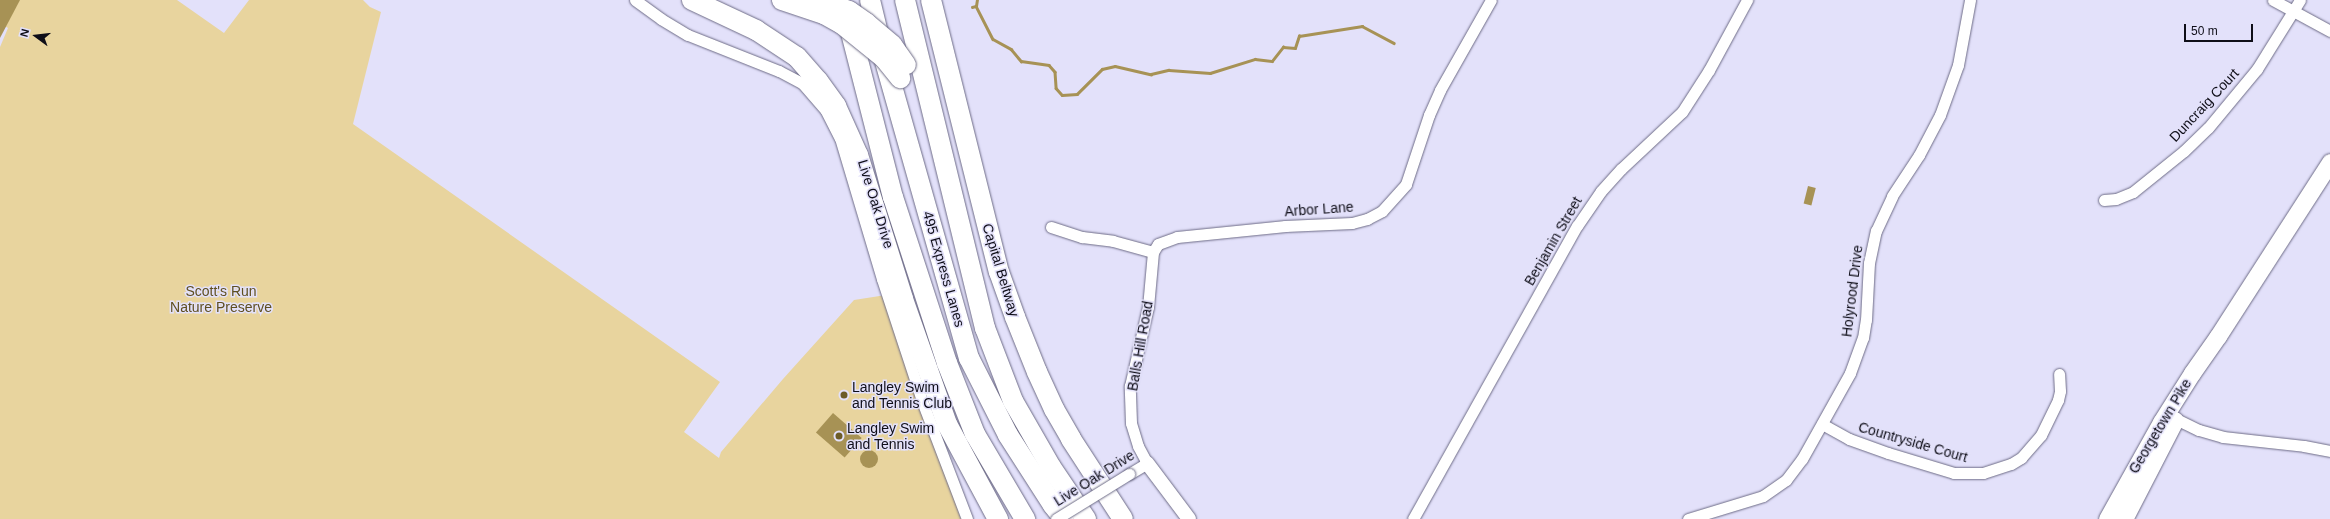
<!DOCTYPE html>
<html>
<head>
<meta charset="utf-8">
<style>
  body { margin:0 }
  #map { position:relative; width:2330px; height:519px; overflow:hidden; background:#e3e1fa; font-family:Helvetica,sans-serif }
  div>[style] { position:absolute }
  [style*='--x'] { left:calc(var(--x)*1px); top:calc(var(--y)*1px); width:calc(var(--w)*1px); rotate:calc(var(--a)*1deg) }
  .green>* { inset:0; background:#e8d49e }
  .water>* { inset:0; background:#a79255; transform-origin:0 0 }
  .round { border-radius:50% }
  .stream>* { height:2.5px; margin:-1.25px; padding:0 1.25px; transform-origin:1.25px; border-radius:1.25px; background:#a79255 }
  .roads { filter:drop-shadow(0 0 1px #6d6b86) drop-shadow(0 0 1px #6d6b86) }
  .minor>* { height:11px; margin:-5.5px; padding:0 5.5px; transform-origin:5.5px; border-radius:5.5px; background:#fff }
  .tertiary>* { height:14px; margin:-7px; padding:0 7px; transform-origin:7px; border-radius:7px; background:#fff }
  .primary>* { height:17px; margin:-8.5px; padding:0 8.5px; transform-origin:8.5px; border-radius:8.5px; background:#fff }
  .motorway>* { height:20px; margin:-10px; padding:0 10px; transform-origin:10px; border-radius:10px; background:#fff }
  .bridges { filter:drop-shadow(0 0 1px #6d6b86) drop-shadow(0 0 1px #6d6b86) }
  .minor-bridge>* { height:11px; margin:-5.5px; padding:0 5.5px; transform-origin:5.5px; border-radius:5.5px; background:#fff }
  .motorway-bridge>* { height:20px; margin:-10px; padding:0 10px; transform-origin:10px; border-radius:10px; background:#fff }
  .dots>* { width:11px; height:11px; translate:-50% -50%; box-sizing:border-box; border:2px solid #e3e1fa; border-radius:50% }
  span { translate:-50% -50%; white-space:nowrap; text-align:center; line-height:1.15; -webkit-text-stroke:3px #e3e1fa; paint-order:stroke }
  .street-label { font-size:14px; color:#0f0e18 }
  .park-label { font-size:14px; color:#5f4f20 }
  .poi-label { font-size:14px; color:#0f0e18 }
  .left { translate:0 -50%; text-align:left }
  .north { position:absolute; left:16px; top:16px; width:40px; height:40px; -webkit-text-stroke:3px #e3e1fa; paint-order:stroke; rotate:285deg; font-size:11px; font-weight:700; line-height:16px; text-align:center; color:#0f0e18 }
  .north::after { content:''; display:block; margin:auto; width:14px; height:18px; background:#0f0e18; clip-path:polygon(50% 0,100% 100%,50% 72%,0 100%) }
  .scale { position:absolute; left:2184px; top:24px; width:69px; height:18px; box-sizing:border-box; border:2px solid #0f0e18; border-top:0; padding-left:5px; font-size:12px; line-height:14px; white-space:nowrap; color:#0f0e18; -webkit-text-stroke:3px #e3e1fa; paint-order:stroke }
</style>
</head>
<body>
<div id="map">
  <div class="green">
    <i style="clip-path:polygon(9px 0,177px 0,224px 33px,249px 0,363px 0,370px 7px,381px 12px,353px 124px,720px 382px,684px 432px,719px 458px,721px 452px,783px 379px,854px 300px,886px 295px,961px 519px,0 519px,0 47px,8px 28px,0 23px,0 13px)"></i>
  </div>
  <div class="water">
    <i style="clip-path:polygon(0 0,20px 0,0 38px)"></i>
    <i style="left:1808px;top:186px;width:8px;height:18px;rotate:14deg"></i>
    <i style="left:833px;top:413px;width:38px;height:26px;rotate:41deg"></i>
    <i class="round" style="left:860px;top:450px;width:18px;height:18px"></i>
  </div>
  <div class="stream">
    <i style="--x:976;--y:6;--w:6;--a:-81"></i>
    <i style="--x:972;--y:7;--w:4;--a:-14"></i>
    <i style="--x:976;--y:6;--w:37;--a:63"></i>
    <i style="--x:993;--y:39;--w:21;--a:29"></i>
    <i style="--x:1011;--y:49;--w:16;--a:50"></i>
    <i style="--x:1021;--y:61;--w:28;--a:8"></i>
    <i style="--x:1049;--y:65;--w:9;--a:49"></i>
    <i style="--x:1055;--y:72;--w:16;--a:86"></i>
    <i style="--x:1056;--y:88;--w:9;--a:49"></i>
    <i style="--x:1062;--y:95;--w:15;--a:-4"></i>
    <i style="--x:1077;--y:94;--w:35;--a:-45"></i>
    <i style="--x:1102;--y:69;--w:13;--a:-13"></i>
    <i style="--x:1115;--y:66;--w:37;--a:13"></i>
    <i style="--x:1151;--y:74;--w:18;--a:-13"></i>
    <i style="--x:1169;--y:70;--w:41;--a:4.2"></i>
    <i style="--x:1210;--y:73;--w:47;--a:-17.3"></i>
    <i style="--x:1255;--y:59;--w:17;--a:7"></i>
    <i style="--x:1272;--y:61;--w:18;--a:-52"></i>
    <i style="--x:1283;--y:47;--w:12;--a:5"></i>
    <i style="--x:1295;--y:48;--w:13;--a:-72"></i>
    <i style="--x:1299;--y:36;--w:64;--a:-9"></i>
    <i style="--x:1362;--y:26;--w:36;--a:28"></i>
  </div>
  <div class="roads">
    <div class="minor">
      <i style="--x:635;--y:0;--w:32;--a:36"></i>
      <i style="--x:661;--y:19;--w:31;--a:31"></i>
      <i style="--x:688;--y:35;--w:98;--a:21.6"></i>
      <i style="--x:779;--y:71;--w:26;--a:28"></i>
      <i style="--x:802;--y:83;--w:37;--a:49"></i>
      <i style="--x:826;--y:111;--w:30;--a:63"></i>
      <i style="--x:840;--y:138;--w:147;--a:73.4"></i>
      <i style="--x:882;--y:279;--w:128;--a:71.8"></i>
      <i style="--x:922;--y:401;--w:126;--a:69.1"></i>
      <i style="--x:2273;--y:0;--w:65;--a:28.5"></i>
      <i style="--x:2104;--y:200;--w:12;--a:-5"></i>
      <i style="--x:2116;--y:199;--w:18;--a:-22"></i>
      <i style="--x:2133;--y:192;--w:65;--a:-38.8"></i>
      <i style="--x:2184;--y:151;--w:33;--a:-44"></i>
      <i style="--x:2208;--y:128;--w:77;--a:-50.3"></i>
      <i style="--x:2257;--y:69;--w:81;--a:-58.1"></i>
      <i style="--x:1051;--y:227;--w:33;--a:18"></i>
      <i style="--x:1082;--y:237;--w:31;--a:7"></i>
      <i style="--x:1113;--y:241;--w:41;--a:15.4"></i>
      <i style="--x:2176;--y:419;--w:25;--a:26"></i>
      <i style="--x:2199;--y:430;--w:25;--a:16"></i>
      <i style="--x:2223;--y:437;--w:81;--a:6.3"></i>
      <i style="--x:2304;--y:446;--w:26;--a:11"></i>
      <i style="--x:1822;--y:424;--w:31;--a:29"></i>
      <i style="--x:1849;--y:439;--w:41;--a:19.7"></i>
      <i style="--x:1888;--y:453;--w:69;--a:16.9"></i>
      <i style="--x:1954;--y:473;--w:29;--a:0"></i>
      <i style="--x:1983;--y:473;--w:29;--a:-18"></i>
      <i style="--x:2011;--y:464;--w:12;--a:-31"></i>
      <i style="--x:2021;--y:458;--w:30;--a:-49"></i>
      <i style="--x:2041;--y:435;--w:39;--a:-64"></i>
      <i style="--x:2058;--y:400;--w:9;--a:-77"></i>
      <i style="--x:2060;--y:391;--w:17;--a:-93"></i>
      <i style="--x:1129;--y:474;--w:21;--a:-31"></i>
      <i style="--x:1147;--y:463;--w:19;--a:-118"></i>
      <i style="--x:1138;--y:446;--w:24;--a:-107"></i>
      <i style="--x:1131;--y:423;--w:37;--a:-92"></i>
      <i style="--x:1130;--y:386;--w:81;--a:-77.2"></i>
      <i style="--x:1148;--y:307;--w:55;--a:-84.8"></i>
      <i style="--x:1153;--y:252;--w:9;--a:-58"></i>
      <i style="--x:1158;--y:244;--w:20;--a:-20"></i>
      <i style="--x:1177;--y:237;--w:109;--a:-5.8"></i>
      <i style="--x:1285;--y:226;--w:67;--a:-2.6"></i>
      <i style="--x:1352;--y:223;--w:16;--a:-15"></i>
      <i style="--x:1367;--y:219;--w:17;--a:-28"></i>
      <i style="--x:1382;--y:211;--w:36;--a:-48"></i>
      <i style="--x:1406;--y:184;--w:73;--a:-71.6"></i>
      <i style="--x:1429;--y:115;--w:27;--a:-66"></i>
      <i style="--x:1440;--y:90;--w:103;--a:-60.5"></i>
      <i style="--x:1413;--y:519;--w:336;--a:-60.8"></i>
      <i style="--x:1577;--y:226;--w:42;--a:-55.6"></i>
      <i style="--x:1601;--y:191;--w:30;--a:-48"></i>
      <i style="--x:1621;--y:169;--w:83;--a:-43.1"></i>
      <i style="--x:1682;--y:112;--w:50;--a:-57.3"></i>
      <i style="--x:1709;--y:70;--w:80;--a:-61.5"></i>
      <i style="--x:1688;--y:519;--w:78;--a:-17"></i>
      <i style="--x:1763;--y:496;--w:28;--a:-35"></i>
      <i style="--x:1786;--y:480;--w:26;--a:-53"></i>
      <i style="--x:1802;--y:459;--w:98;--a:-60.8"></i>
      <i style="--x:1850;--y:373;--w:37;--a:-70"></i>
      <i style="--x:1863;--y:338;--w:18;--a:-81"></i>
      <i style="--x:1866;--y:320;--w:57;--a:-87"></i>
      <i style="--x:1869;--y:263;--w:33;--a:-78"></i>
      <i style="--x:1876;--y:231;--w:38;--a:-65"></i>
      <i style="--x:1892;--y:196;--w:49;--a:-56.6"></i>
      <i style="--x:1919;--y:155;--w:45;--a:-62.3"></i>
      <i style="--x:1940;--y:115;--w:53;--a:-70.2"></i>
      <i style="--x:1958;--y:65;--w:66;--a:-79.5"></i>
    </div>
    <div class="tertiary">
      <i style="--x:1147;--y:463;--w:70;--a:53.1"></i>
    </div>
    <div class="primary">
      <i style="--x:2107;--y:519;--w:111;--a:-60.9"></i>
      <i style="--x:2161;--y:422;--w:58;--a:-57.7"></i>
      <i style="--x:2192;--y:373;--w:45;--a:-54.9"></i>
      <i style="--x:2218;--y:336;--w:207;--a:-57.2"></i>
      <i style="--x:2124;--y:519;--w:111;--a:-62.7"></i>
    </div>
    <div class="motorway">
      <i style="--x:692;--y:0;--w:71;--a:25.1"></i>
      <i style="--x:756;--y:30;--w:49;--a:33.4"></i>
      <i style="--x:797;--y:57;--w:32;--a:49"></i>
      <i style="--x:818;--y:81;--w:31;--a:54"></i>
      <i style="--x:836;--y:106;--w:54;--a:65.8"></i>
      <i style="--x:858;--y:155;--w:151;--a:72.6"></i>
      <i style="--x:903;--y:299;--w:133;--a:70.6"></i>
      <i style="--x:947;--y:424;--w:108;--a:61.8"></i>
      <i style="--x:870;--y:0;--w:60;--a:76.4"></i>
      <i style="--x:884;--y:58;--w:312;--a:74.2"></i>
      <i style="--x:969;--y:358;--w:86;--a:63.1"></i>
      <i style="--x:1008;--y:435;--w:83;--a:57.3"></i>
      <i style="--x:1053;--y:505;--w:18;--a:52"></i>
      <i style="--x:905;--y:0;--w:338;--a:76.3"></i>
      <i style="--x:985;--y:328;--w:78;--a:69"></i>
      <i style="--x:1013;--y:401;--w:76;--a:60.1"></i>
      <i style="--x:1051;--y:467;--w:63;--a:56.1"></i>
      <i style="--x:931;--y:0;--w:280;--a:76"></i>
      <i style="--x:999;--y:272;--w:48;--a:70.4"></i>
      <i style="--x:1015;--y:317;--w:59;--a:68.2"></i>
      <i style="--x:1037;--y:372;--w:41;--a:65.3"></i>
      <i style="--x:1054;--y:409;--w:34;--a:60"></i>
      <i style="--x:1071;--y:439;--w:95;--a:57"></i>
      <i style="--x:848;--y:21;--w:182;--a:75.7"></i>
      <i style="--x:893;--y:197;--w:175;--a:72"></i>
      <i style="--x:947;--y:363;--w:76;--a:68.5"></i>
      <i style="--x:975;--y:434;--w:99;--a:59.5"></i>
    </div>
  </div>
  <div class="bridges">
    <div class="minor-bridge">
      <i style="--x:1056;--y:519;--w:86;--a:-31.7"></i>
    </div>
    <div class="motorway-bridge">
      <i style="--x:782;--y:0;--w:44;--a:18.4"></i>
      <i style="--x:824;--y:14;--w:21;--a:29"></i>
      <i style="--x:842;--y:24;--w:54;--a:39"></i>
      <i style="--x:884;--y:58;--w:26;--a:51"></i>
      <i style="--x:820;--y:0;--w:31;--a:21"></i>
      <i style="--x:849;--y:11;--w:21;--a:35"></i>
      <i style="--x:866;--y:23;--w:34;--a:40"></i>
      <i style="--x:892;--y:45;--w:24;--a:55"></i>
    </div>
  </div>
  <div class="dots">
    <i style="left:844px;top:395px;background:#6c5c29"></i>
    <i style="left:839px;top:436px;background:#6c5c29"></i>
  </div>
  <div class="street-label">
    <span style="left:2204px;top:105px;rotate:-47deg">Duncraig Court</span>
    <span style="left:876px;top:204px;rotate:73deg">Live Oak Drive</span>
    <span style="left:1319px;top:209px;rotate:-4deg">Arbor Lane</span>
    <span style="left:1553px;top:241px;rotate:-60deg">Benjamin Street</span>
    <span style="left:944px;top:269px;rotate:74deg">495 Express Lanes</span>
    <span style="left:1001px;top:270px;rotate:73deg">Capital Beltway</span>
    <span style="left:1852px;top:291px;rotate:-83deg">Holyrood Drive</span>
    <span style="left:1140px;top:346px;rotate:-80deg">Balls Hill Road</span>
    <span style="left:2160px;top:426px;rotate:-59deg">Georgetown Pike</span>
    <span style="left:1913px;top:442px;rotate:16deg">Countryside Court</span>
    <span style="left:1094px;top:478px;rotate:-32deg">Live Oak Drive</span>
  </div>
  <div class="park-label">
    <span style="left:221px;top:299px">Scott's Run<br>Nature Preserve</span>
  </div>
  <div class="poi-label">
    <span class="left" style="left:852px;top:395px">Langley Swim<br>and Tennis Club</span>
    <span class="left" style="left:847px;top:436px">Langley Swim<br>and Tennis</span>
  </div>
  <div class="north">N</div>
  <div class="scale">50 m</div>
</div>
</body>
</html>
